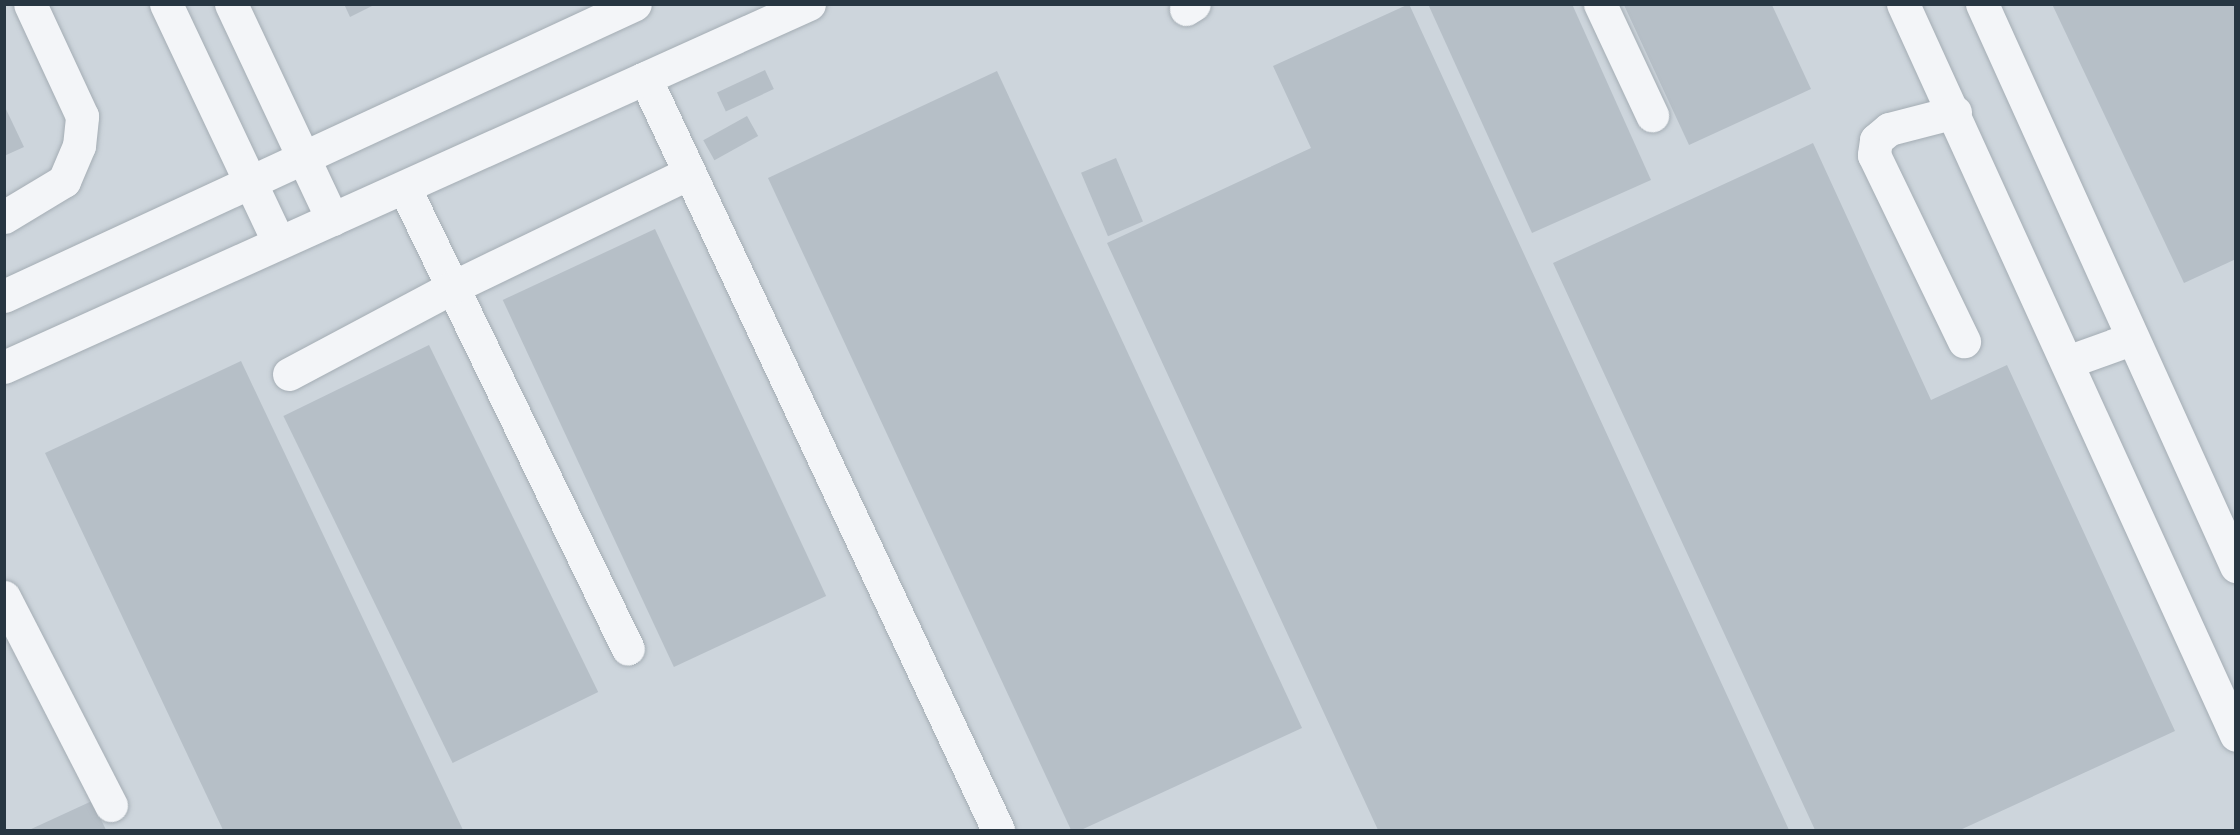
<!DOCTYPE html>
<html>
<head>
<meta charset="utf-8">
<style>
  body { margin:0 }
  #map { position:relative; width:2240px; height:835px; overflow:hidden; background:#dfe5ea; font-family:Arial,sans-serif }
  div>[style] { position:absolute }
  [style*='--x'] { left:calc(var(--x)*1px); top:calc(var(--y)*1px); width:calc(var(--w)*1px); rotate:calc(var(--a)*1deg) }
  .built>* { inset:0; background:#cdd5dc; transform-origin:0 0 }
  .building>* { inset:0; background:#b6bfc7; transform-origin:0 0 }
  .roads { filter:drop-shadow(0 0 2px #a4adb4) drop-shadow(0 0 2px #a4adb4) }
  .minor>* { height:33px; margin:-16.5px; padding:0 16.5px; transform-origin:16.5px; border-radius:16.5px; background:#f3f5f8 }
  span { translate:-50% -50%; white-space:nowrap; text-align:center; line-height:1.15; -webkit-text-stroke:5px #eff4f7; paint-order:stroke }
  .frame { position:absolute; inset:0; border:6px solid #273642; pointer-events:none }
</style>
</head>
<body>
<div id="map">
  <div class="built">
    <i style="left:5px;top:5px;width:2230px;height:825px"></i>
  </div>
  <div class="building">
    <i style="clip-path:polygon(344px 4px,376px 4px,350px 17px)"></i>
    <i style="clip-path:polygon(1409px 4px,1789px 830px,1378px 830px,1107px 243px,1311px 148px,1273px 66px)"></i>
    <i style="clip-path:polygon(1428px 4px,1572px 4px,1651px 180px,1532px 233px)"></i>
    <i style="clip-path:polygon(2052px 4px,2236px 4px,2236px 259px,2184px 283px)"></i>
    <i style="clip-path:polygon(1624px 5px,1772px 5px,1811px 89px,1689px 145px)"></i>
    <i style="left:765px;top:70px;width:21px;height:53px;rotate:65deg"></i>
    <i style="clip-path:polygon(997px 71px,1302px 728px,1081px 830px,1071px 830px,768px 178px)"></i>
    <i style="clip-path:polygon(4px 105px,24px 147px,4px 156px)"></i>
    <i style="left:747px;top:116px;width:23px;height:50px;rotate:61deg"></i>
    <i style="clip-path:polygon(1813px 143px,1931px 400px,2007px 365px,2175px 731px,1960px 830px,1815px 830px,1553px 263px)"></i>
    <i style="left:1116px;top:158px;width:69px;height:38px;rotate:67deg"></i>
    <i style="left:655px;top:229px;width:405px;height:168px;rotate:65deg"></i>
    <i style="left:429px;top:345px;width:386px;height:162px;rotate:64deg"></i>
    <i style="clip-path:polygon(241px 361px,463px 830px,223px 830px,45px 453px)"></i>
    <i style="clip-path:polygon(92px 801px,106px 830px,29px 830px)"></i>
  </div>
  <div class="roads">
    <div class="minor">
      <i style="--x:166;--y:4;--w:264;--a:64.7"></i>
      <i style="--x:231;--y:4;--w:238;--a:64.8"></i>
      <i style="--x:1600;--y:4;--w:123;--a:64.9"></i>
      <i style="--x:1903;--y:4;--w:803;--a:65.51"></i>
      <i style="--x:1982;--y:4;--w:617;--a:65.68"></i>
      <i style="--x:1186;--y:9;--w:9;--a:-32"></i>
      <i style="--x:645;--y:78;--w:831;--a:64.85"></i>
      <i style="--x:1955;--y:112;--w:68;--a:165.6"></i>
      <i style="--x:1889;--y:129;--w:17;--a:140"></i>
      <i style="--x:1876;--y:140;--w:15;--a:98"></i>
      <i style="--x:1874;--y:155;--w:207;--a:64.2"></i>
      <i style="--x:404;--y:187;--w:513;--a:64.13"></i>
      <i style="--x:4;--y:217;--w:70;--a:-31"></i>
      <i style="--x:64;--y:181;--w:38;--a:-67"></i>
      <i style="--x:79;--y:146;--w:30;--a:-84"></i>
      <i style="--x:82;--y:116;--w:123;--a:-114.9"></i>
      <i style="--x:4;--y:296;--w:695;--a:-24.83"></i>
      <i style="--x:2067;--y:362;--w:68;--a:-19.8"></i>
      <i style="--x:4;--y:367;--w:883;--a:-24.27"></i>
      <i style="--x:289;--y:374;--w:183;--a:-28"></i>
      <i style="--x:451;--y:288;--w:264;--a:-25.8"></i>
      <i style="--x:4;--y:597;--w:234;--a:62.8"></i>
    </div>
  </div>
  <div class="frame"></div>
</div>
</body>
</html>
